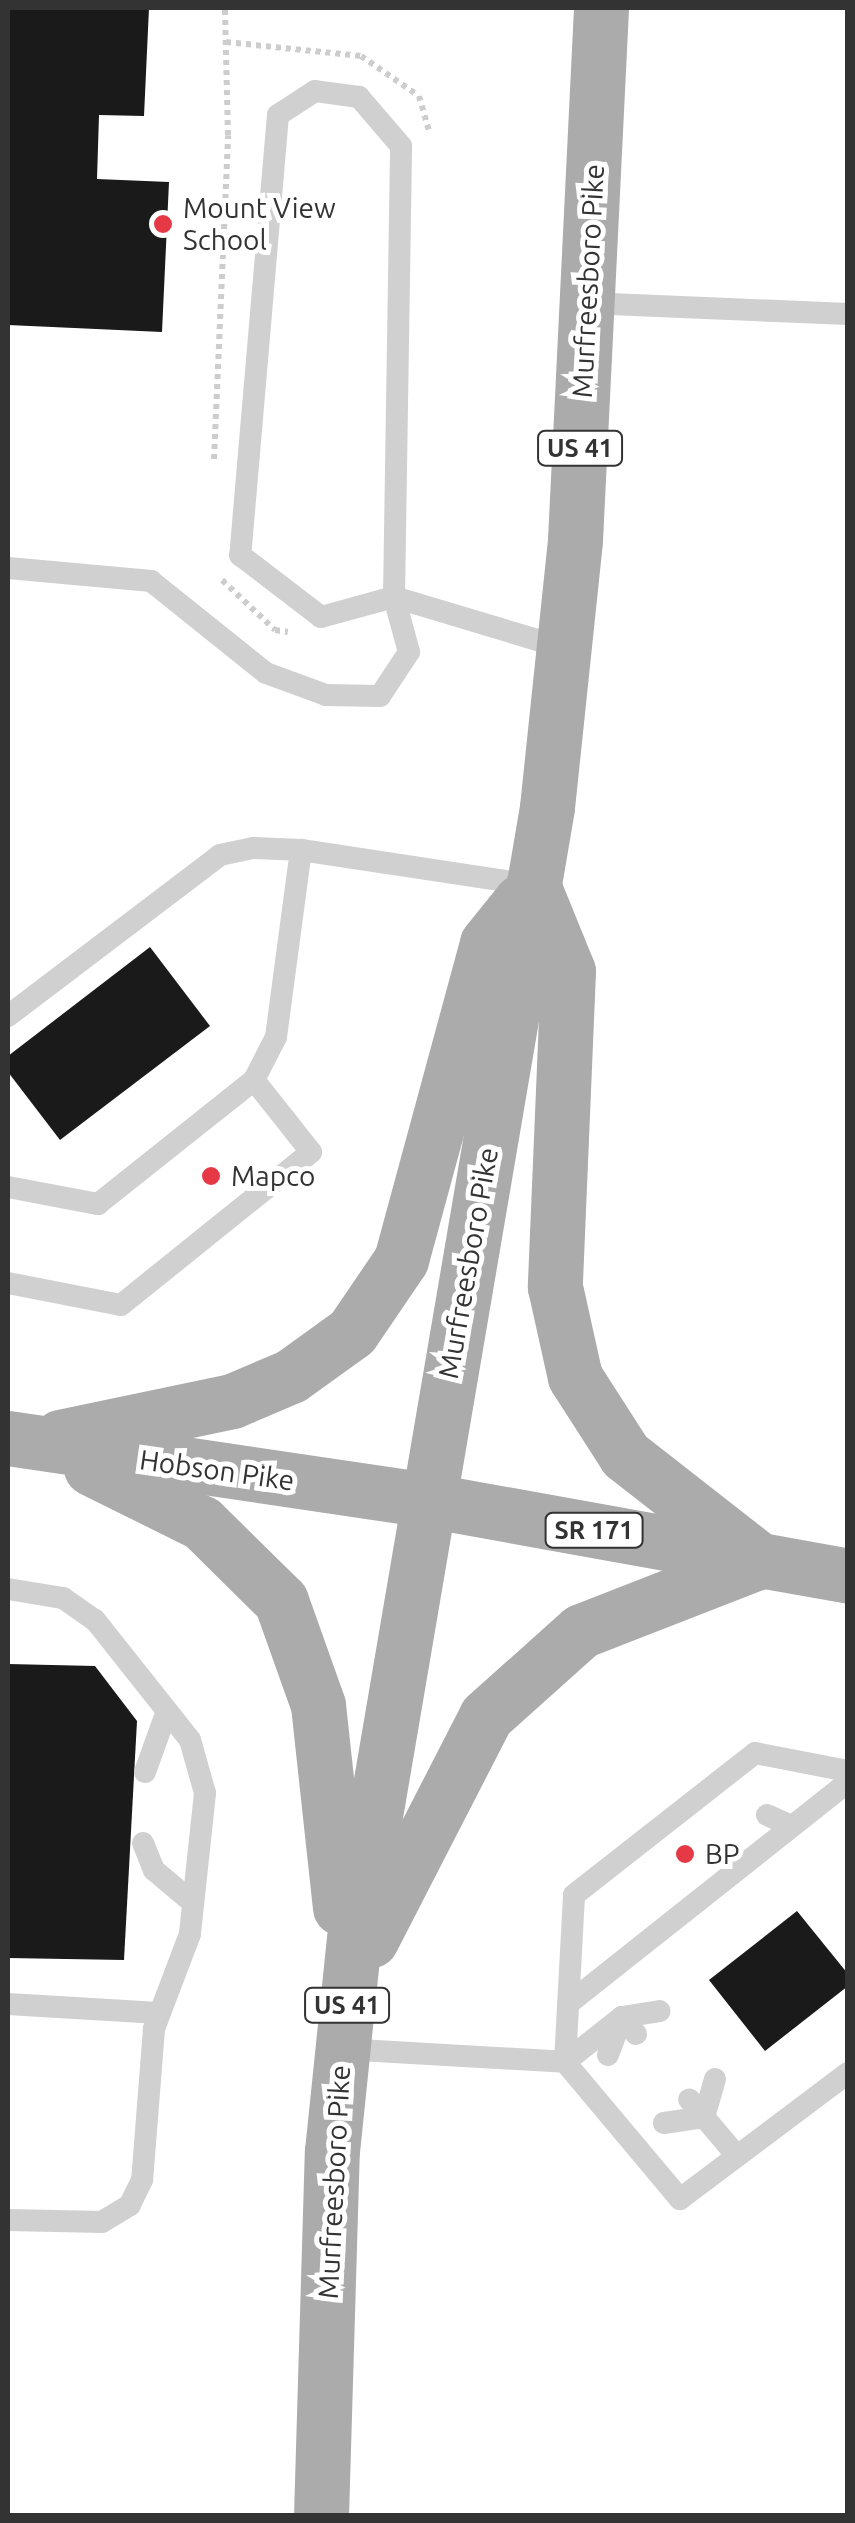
<!DOCTYPE html>
<html>
<head>
<meta charset="utf-8">
<style>
  body { margin:0 }
  #map { position:relative; width:855px; height:2523px; overflow:hidden; background:#fff; font-family:Ubuntu,sans-serif }
  div>[style] { position:absolute }
  [style*='--x'] { left:calc(var(--x)*1px); top:calc(var(--y)*1px); width:calc(var(--w)*1px); rotate:calc(var(--a)*1deg) }
  .building>* { inset:0; background:#1a1a1a }
  .path>* { height:6px; margin-top:-3px; transform-origin:0; background:repeating-linear-gradient(90deg,#cdcdcd 0 5px,transparent 0 10px) }
  .service>* { height:22px; margin:-11px; padding:0 11px; transform-origin:11px; border-radius:11px; background:#d0d0d0 }
  .primary>* { height:55px; margin:-27.5px; padding:0 27.5px; transform-origin:27.5px; border-radius:27.5px; background:#ababab }
  .dots>* { width:28px; height:28px; translate:-50% -50%; box-sizing:border-box; border:5px solid #fff; border-radius:50% }
  span { translate:-50% -50%; white-space:nowrap; text-align:center; line-height:1.15; -webkit-text-stroke:10px #fff; paint-order:stroke }
  .shield-label span { padding:2px 8px; background:#fff; border:2px solid; border-radius:8px; -webkit-text-stroke-width:0 }
  .shield-label { font-size:25px; color:#333; font-weight:700 }
  .poi-label { font-size:28px; color:#333 }
  .left { translate:0 -50%; text-align:left }
  .street-label { font-size:28px; color:#333 }
  .frame { position:absolute; inset:0; border:10px solid #333; pointer-events:none }
</style>
</head>
<body>
<div id="map">
  <div class="building">
    <i style="clip-path:polygon(8px 8px,149px 8px,144px 116px,99px 115px,97px 179px,169px 182px,162px 332px,8px 325px)"></i>
    <i style="clip-path:polygon(150px 947px,210px 1026px,60px 1140px,8px 1072px,8px 1056px)"></i>
    <i style="clip-path:polygon(8px 1664px,95px 1666px,137px 1721px,124px 1960px,8px 1958px)"></i>
    <i style="clip-path:polygon(797px 1911px,848px 1974px,848px 1986px,765px 2051px,709px 1980px)"></i>
  </div>
  <div class="path">
    <i style="--x:226;--y:42;--w:136;--a:5.9"></i>
    <i style="--x:361;--y:56;--w:70;--a:34.6"></i>
    <i style="--x:419;--y:96;--w:35;--a:74"></i>
    <i style="--x:214;--y:459;--w:324;--a:-87.5"></i>
    <i style="--x:228;--y:135;--w:127;--a:-91.4"></i>
    <i style="--x:222;--y:580;--w:73;--a:43.3"></i>
    <i style="--x:275;--y:630;--w:13;--a:9"></i>
  </div>
  <div class="service">
    <i style="--x:586;--y:303;--w:262;--a:2.4"></i>
    <i style="--x:8;--y:568;--w:144;--a:5.2"></i>
    <i style="--x:151;--y:581;--w:147;--a:38.7"></i>
    <i style="--x:266;--y:673;--w:64;--a:20.1"></i>
    <i style="--x:326;--y:695;--w:54;--a:1.1"></i>
    <i style="--x:380;--y:696;--w:53;--a:-56.6"></i>
    <i style="--x:409;--y:652;--w:57;--a:-105.3"></i>
    <i style="--x:394;--y:597;--w:451;--a:-89.1"></i>
    <i style="--x:401;--y:146;--w:65;--a:-130.6"></i>
    <i style="--x:359;--y:97;--w:44;--a:-172.2"></i>
    <i style="--x:315;--y:91;--w:44;--a:147"></i>
    <i style="--x:278;--y:115;--w:442;--a:94.9"></i>
    <i style="--x:240;--y:555;--w:102;--a:37.4"></i>
    <i style="--x:321;--y:617;--w:76;--a:-15.3"></i>
    <i style="--x:394;--y:597;--w:177;--a:16.7"></i>
    <i style="--x:8;--y:1016;--w:266;--a:-37.2"></i>
    <i style="--x:220;--y:855;--w:35;--a:-12"></i>
    <i style="--x:254;--y:848;--w:47;--a:2.4"></i>
    <i style="--x:301;--y:850;--w:235;--a:8.6"></i>
    <i style="--x:8;--y:1187;--w:92;--a:10.7"></i>
    <i style="--x:98;--y:1204;--w:199;--a:-38.5"></i>
    <i style="--x:254;--y:1080;--w:48;--a:-62.9"></i>
    <i style="--x:276;--y:1037;--w:189;--a:-82.4"></i>
    <i style="--x:8;--y:1283;--w:115;--a:11"></i>
    <i style="--x:121;--y:1305;--w:244;--a:-38.8"></i>
    <i style="--x:311;--y:1152;--w:92;--a:-128.4"></i>
    <i style="--x:8;--y:1589;--w:56;--a:9.3"></i>
    <i style="--x:63;--y:1598;--w:39;--a:35"></i>
    <i style="--x:95;--y:1620;--w:153;--a:51.6"></i>
    <i style="--x:190;--y:1740;--w:55;--a:74.2"></i>
    <i style="--x:205;--y:1793;--w:142;--a:96.1"></i>
    <i style="--x:190;--y:1934;--w:102;--a:110.8"></i>
    <i style="--x:154;--y:2029;--w:151;--a:94.5"></i>
    <i style="--x:142;--y:2180;--w:28;--a:116"></i>
    <i style="--x:130;--y:2205;--w:33;--a:149"></i>
    <i style="--x:102;--y:2222;--w:94;--a:-178.8"></i>
    <i style="--x:145;--y:1772;--w:65;--a:-70.2"></i>
    <i style="--x:767;--y:1815;--w:27;--a:24"></i>
    <i style="--x:143;--y:1843;--w:29;--a:68"></i>
    <i style="--x:154;--y:1870;--w:51;--a:40.2"></i>
    <i style="--x:8;--y:2004;--w:151;--a:3.4"></i>
    <i style="--x:568;--y:2004;--w:357;--a:-38.4"></i>
    <i style="--x:636;--y:2034;--w:22;--a:-129"></i>
    <i style="--x:622;--y:2017;--w:73;--a:141.7"></i>
    <i style="--x:565;--y:2062;--w:179;--a:50"></i>
    <i style="--x:680;--y:2199;--w:210;--a:-36.9"></i>
    <i style="--x:342;--y:2049;--w:223;--a:3.3"></i>
    <i style="--x:565;--y:2062;--w:167;--a:-86.9"></i>
    <i style="--x:574;--y:1895;--w:230;--a:-38.1"></i>
    <i style="--x:755;--y:1753;--w:95;--a:11"></i>
    <i style="--x:608;--y:2055;--w:40;--a:-69.8"></i>
    <i style="--x:622;--y:2017;--w:38;--a:-9"></i>
    <i style="--x:715;--y:2079;--w:40;--a:106"></i>
    <i style="--x:704;--y:2117;--w:51;--a:49.8"></i>
    <i style="--x:664;--y:2123;--w:40;--a:-8.5"></i>
    <i style="--x:704;--y:2117;--w:23;--a:-130"></i>
  </div>
  <div class="primary">
    <i style="--x:533;--y:885;--w:93;--a:67.9"></i>
    <i style="--x:568;--y:971;--w:316;--a:92.4"></i>
    <i style="--x:555;--y:1287;--w:92;--a:77.5"></i>
    <i style="--x:575;--y:1377;--w:93;--a:57.3"></i>
    <i style="--x:625;--y:1455;--w:162;--a:38"></i>
    <i style="--x:60;--y:1437;--w:176;--a:-11.8"></i>
    <i style="--x:232;--y:1401;--w:64;--a:-23"></i>
    <i style="--x:291;--y:1376;--w:75;--a:-35.8"></i>
    <i style="--x:352;--y:1332;--w:87;--a:-55.8"></i>
    <i style="--x:401;--y:1260;--w:328;--a:-74.8"></i>
    <i style="--x:487;--y:943;--w:53;--a:-51.2"></i>
    <i style="--x:8;--y:1438;--w:424;--a:8.4"></i>
    <i style="--x:427;--y:1500;--w:428;--a:10.2"></i>
    <i style="--x:91;--y:1468;--w:124;--a:26.4"></i>
    <i style="--x:202;--y:1523;--w:111;--a:44.6"></i>
    <i style="--x:281;--y:1601;--w:110;--a:70.4"></i>
    <i style="--x:318;--y:1705;--w:204;--a:83.8"></i>
    <i style="--x:371;--y:1940;--w:252;--a:-62.8"></i>
    <i style="--x:486;--y:1716;--w:127;--a:-41.8"></i>
    <i style="--x:581;--y:1631;--w:193;--a:-21.3"></i>
    <i style="--x:321;--y:2516;--w:365;--a:-88.3"></i>
    <i style="--x:332;--y:2151;--w:213;--a:-84.1"></i>
    <i style="--x:354;--y:1939;--w:1148;--a:-80.32"></i>
    <i style="--x:547;--y:807;--w:268;--a:-84"></i>
    <i style="--x:575;--y:540;--w:533;--a:-87.2"></i>
  </div>
  <div class="dots">
    <i style="left:163px;top:224px;background:#e63946"></i>
    <i style="left:211px;top:1176px;background:#e63946"></i>
    <i style="left:685px;top:1854px;background:#e63946"></i>
  </div>
  <div class="shield-label">
    <span style="left:580px;top:448px">US 41</span>
    <span style="left:594px;top:1530px">SR 171</span>
    <span style="left:347px;top:2005px">US 41</span>
  </div>
  <div class="poi-label">
    <span class="left" style="left:183px;top:224px">Mount View<br>School</span>
    <span class="left" style="left:231px;top:1176px">Mapco</span>
    <span class="left" style="left:705px;top:1854px">BP</span>
  </div>
  <div class="street-label">
    <span style="left:588px;top:281px;rotate:-87deg">Murfreesboro Pike</span>
    <span style="left:468px;top:1263px;rotate:-80deg">Murfreesboro Pike</span>
    <span style="left:217px;top:1470px;rotate:8deg">Hobson Pike</span>
    <span style="left:334px;top:2182px;rotate:-87deg">Murfreesboro Pike</span>
  </div>
  <div class="frame"></div>
</div>
</body>
</html>
